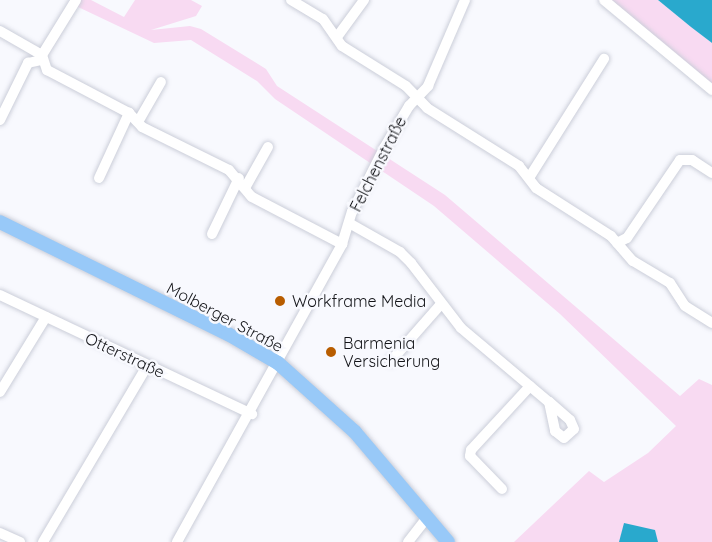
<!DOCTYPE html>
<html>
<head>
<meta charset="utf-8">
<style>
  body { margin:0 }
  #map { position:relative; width:712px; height:542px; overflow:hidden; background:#f8f9fe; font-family:Quicksand,sans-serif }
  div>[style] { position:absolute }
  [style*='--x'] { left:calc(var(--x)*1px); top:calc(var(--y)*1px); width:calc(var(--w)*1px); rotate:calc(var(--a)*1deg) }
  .green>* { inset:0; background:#f8daf2 }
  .water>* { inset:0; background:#29a9cd }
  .roads { filter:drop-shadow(0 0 2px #cbced9) drop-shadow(0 0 2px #cbced9) }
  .minor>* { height:10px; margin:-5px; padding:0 5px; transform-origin:5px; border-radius:5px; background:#fff }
  .major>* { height:14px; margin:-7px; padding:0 7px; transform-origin:7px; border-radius:7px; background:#98c9f8 }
  .dots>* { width:16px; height:16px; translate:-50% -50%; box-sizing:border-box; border:3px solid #f8f9fe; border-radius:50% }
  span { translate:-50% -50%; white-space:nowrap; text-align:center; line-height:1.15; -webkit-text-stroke:5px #f8f9fe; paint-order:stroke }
  .street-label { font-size:16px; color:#141519 }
  .poi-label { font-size:16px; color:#141519 }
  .left { translate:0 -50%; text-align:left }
</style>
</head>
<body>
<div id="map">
  <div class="green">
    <i style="clip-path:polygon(80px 0,91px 0,124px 17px,135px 0,191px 0,202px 6px,196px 16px,151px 30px,190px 26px,201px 29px,266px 69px,277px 86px,445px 195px,680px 396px,699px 379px,712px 385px,712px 542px,514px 542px,589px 471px,604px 482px,648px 453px,676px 426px,560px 314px,434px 206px,275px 99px,257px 81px,191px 40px,154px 43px,76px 6px)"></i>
    <i style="clip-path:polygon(607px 0,658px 0,712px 43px,712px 88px)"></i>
  </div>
  <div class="water">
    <i style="clip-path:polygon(658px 0,712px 0,712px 43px,691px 27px)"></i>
    <i style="clip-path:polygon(624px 523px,655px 530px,658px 542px,619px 542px)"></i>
  </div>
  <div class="roads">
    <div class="minor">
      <i style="--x:76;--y:0;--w:65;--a:121.7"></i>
      <i style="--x:42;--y:55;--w:16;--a:72"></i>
      <i style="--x:47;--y:70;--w:93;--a:27.7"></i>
      <i style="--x:129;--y:113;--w:19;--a:47"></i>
      <i style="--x:142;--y:127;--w:97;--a:26.3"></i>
      <i style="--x:229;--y:170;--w:35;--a:50"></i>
      <i style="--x:252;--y:197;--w:102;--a:27.6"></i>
      <i style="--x:291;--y:0;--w:37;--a:31"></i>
      <i style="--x:323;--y:19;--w:33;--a:55"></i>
      <i style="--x:342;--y:46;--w:75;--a:32"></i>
      <i style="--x:406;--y:86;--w:30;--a:46"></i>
      <i style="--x:427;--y:108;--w:109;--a:32.2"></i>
      <i style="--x:519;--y:166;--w:28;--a:52"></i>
      <i style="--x:536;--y:188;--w:89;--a:32.6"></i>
      <i style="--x:611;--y:236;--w:33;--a:49"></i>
      <i style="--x:633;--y:261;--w:43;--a:30.7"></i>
      <i style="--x:670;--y:283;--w:27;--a:57"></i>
      <i style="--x:685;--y:306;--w:32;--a:32"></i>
      <i style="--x:604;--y:0;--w:141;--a:39.8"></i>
      <i style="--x:0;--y:31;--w:48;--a:29.7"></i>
      <i style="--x:337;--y:37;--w:46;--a:-53.9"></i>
      <i style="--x:0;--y:120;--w:64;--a:-63.8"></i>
      <i style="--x:28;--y:63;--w:13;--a:-13"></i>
      <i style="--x:138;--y:122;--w:46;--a:-60.1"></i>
      <i style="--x:99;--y:178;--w:72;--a:-65.2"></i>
      <i style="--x:529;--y:178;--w:141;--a:-57.8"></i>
      <i style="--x:245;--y:188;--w:47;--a:-60.7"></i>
      <i style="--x:349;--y:223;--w:59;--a:29.6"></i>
      <i style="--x:400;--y:252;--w:16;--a:45"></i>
      <i style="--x:411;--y:263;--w:82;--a:52.4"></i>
      <i style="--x:461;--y:328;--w:115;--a:40.1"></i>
      <i style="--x:549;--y:402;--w:30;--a:78"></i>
      <i style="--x:555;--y:431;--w:11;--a:38"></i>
      <i style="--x:564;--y:438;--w:13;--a:-42"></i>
      <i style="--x:574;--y:429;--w:10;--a:-114"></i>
      <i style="--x:570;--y:420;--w:28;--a:-139"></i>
      <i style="--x:212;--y:234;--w:62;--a:-64.3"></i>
      <i style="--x:617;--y:243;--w:11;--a:-27"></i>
      <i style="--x:627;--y:238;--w:94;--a:-55.8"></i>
      <i style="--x:680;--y:160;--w:12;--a:0"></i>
      <i style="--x:692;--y:160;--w:24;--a:33"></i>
      <i style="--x:0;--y:295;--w:279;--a:25.3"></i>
      <i style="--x:391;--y:361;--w:76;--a:-48.7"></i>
      <i style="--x:0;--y:392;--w:88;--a:-58.5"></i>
      <i style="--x:502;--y:489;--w:46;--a:-134.1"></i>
      <i style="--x:470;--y:456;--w:6;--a:-81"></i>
      <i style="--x:471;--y:450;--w:87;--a:-47.3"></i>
      <i style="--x:0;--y:533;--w:22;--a:24"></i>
      <i style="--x:43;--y:542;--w:204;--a:-59.4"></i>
      <i style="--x:177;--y:542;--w:341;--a:-61"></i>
      <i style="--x:342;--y:244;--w:34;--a:-73"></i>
      <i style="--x:352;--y:212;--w:72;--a:-63.4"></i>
      <i style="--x:384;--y:148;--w:49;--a:-59.2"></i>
      <i style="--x:409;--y:106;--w:28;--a:-46"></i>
      <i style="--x:428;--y:86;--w:94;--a:-66.7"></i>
      <i style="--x:408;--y:542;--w:29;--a:-52"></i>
    </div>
    <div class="major">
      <i style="--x:0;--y:222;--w:254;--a:26.2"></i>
      <i style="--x:228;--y:334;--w:58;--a:30.1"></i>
      <i style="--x:278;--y:363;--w:103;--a:41.9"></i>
      <i style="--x:355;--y:432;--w:144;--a:49.8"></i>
    </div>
  </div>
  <div class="dots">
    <i style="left:280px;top:301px;background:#b85d00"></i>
    <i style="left:331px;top:352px;background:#b85d00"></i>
  </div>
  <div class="street-label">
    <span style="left:378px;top:164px;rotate:-63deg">Felchenstraße</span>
    <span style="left:225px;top:317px;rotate:28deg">Molberger Straße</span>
    <span style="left:125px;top:355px;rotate:25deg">Otterstraße</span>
  </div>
  <div class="poi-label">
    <span class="left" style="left:292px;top:301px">Workframe Media</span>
    <span class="left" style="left:343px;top:352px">Barmenia<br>Versicherung</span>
  </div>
</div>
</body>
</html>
